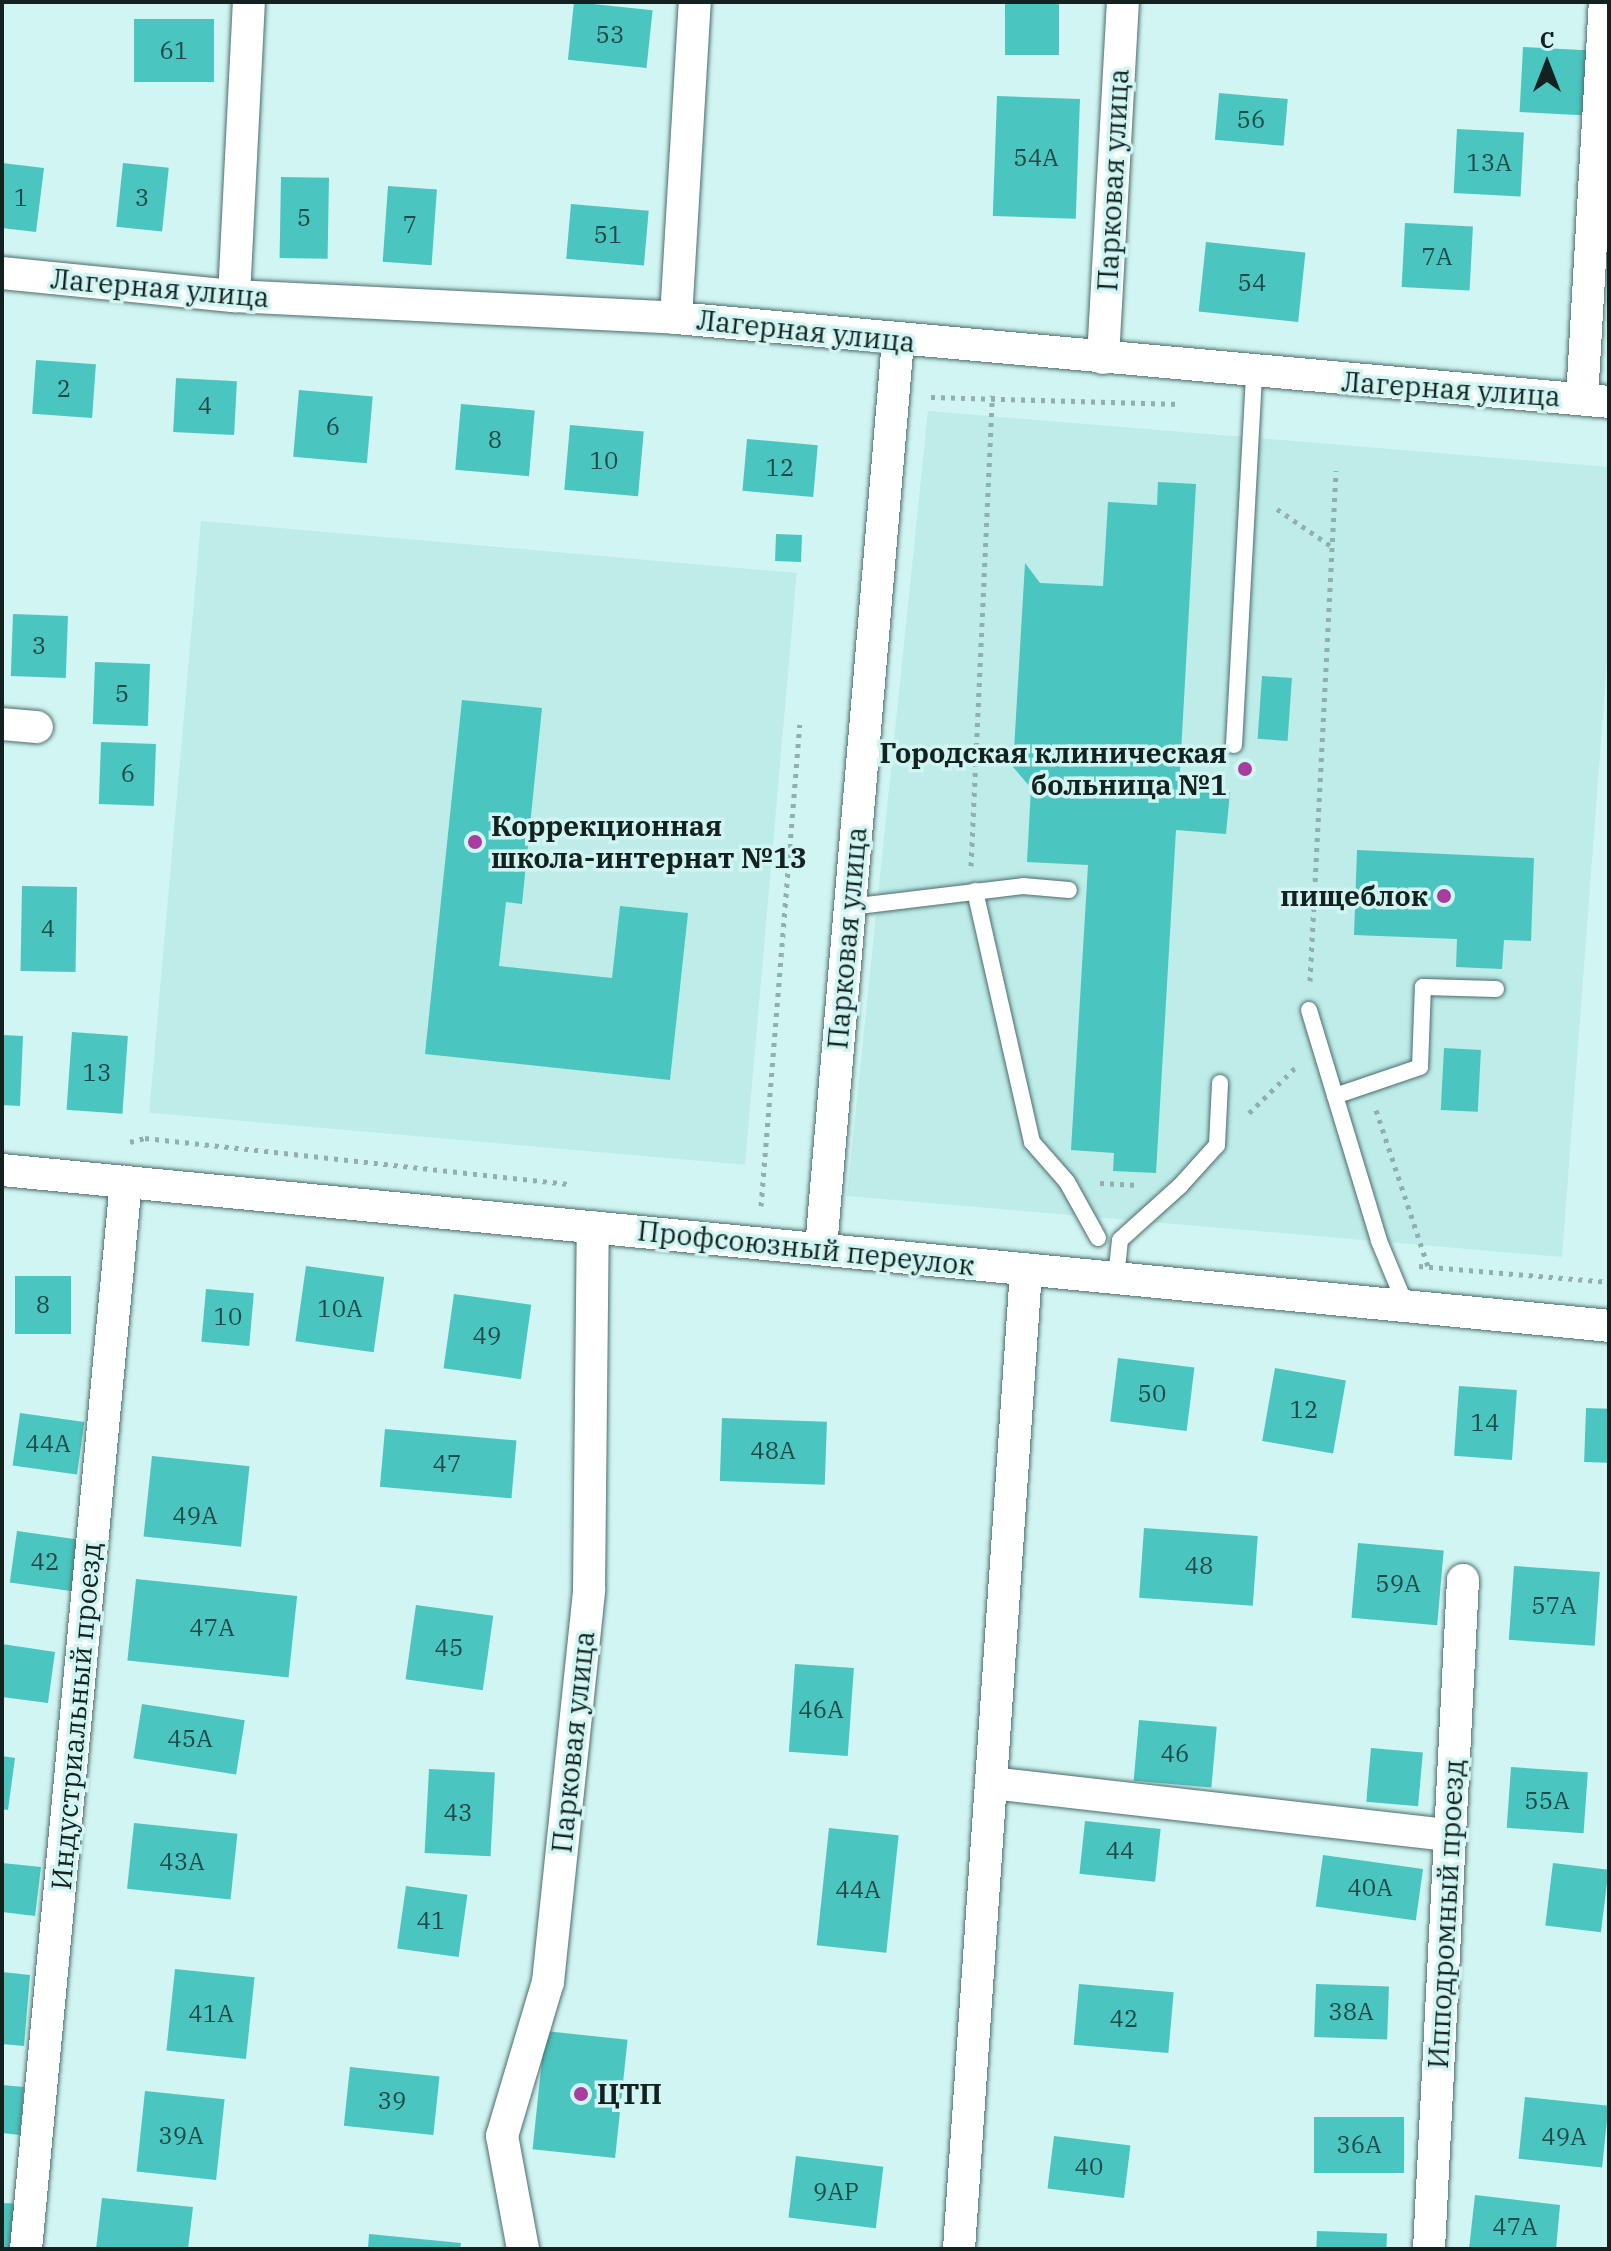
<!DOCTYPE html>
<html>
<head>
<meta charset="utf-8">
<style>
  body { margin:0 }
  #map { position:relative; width:1611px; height:2251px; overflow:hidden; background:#d1f5f2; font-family:"IBM Plex Serif",serif }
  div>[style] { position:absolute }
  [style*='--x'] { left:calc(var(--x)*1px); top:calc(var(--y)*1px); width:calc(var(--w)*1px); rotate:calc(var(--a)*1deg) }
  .built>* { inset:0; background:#beece9; transform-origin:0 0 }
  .building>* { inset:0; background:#4bc5bf; transform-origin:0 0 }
  .path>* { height:5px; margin-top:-2.5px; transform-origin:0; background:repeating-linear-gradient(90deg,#92afac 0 4px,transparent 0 10px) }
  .roads { filter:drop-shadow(0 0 2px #4c6d6b) drop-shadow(0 0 2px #4c6d6b) }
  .lane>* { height:16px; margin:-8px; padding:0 8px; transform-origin:8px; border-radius:8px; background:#fff }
  .street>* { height:32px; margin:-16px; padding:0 16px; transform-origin:16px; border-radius:16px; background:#fff }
  .dots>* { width:22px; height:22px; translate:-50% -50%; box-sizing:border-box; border:4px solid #d1f5f2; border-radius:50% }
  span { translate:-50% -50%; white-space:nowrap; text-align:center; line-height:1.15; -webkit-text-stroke:7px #d1f5f2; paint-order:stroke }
  .number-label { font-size:24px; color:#214a48 }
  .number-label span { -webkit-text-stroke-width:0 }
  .street-label { font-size:28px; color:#132120 }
  .poi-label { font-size:28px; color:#132120; font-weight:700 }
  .right { translate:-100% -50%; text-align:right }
  .left { translate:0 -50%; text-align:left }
  .frame { position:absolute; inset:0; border:4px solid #132120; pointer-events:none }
  .north { position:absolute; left:1507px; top:24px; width:80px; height:80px; -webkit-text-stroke:6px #d1f5f2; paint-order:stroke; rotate:0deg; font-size:22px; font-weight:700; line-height:32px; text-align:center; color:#132120 }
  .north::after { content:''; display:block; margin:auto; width:28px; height:36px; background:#132120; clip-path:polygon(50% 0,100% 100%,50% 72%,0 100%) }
</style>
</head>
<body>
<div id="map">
  <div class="built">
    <i style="clip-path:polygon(928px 411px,1609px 467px,1609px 635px,1562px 1257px,847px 1196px)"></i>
    <i style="left:201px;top:521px;width:598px;height:594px;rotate:5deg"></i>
  </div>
  <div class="building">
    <i style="left:574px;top:2px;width:79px;height:58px;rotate:6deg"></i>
    <i style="left:1005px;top:2px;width:54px;height:53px"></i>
    <i style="left:214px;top:19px;width:63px;height:80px;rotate:90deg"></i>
    <i style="left:1523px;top:47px;width:68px;height:65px;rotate:3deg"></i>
    <i style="left:1219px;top:93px;width:69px;height:47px;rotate:5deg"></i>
    <i style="left:997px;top:96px;width:83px;height:120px;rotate:2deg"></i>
    <i style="left:1457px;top:129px;width:67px;height:64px;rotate:3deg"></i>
    <i style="clip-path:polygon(2px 163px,44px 168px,36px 232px,2px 228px)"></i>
    <i style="left:123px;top:163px;width:46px;height:64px;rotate:6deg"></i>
    <i style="left:281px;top:177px;width:48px;height:81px;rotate:1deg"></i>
    <i style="left:388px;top:186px;width:49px;height:76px;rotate:4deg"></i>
    <i style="left:571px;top:204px;width:78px;height:55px;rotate:5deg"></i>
    <i style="left:1405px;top:223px;width:68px;height:64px;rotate:3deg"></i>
    <i style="left:1206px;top:242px;width:100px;height:70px;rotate:6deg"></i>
    <i style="left:36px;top:360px;width:60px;height:54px;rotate:4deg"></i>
    <i style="left:176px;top:378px;width:61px;height:54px;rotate:3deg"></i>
    <i style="left:299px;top:390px;width:74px;height:67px;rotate:5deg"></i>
    <i style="left:461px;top:404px;width:74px;height:66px;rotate:5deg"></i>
    <i style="left:570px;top:425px;width:74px;height:65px;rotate:5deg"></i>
    <i style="left:747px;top:439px;width:71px;height:52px;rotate:5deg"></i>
    <i style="clip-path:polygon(1158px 482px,1196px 484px,1179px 789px,1230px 792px,1226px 834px,1176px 830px,1156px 1173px,1113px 1171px,1114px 1153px,1071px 1150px,1088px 865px,1027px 862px,1031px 788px,1013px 767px,1025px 563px,1040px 583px,1103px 586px,1108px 502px,1157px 505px)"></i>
    <i style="left:776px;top:534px;width:26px;height:27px;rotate:2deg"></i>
    <i style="left:13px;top:614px;width:55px;height:62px;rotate:2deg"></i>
    <i style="left:95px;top:662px;width:55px;height:62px;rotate:2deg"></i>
    <i style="left:1262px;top:676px;width:30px;height:63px;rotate:4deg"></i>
    <i style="clip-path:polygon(462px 700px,542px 708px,522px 904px,506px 902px,499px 966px,612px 978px,620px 906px,688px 913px,670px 1080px,425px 1054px)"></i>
    <i style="left:101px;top:742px;width:55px;height:62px;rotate:2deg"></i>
    <i style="clip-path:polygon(1357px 850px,1534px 858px,1531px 941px,1504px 940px,1502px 969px,1456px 967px,1457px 939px,1354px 935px)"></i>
    <i style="left:22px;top:886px;width:55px;height:85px;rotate:1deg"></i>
    <i style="left:72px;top:1032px;width:56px;height:78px;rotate:4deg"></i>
    <i style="clip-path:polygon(2px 1035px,23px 1036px,20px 1106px,2px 1105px)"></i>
    <i style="left:1444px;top:1048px;width:37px;height:62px;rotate:3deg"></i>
    <i style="left:306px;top:1266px;width:79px;height:76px;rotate:8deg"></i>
    <i style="left:15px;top:1276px;width:56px;height:58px"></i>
    <i style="left:206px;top:1289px;width:48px;height:53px;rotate:5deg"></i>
    <i style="left:454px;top:1294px;width:78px;height:75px;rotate:8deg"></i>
    <i style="left:1118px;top:1358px;width:77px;height:64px;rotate:7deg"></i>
    <i style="left:1275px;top:1368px;width:72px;height:74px;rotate:10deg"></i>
    <i style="left:1459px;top:1386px;width:58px;height:70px;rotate:4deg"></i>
    <i style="left:1586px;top:1408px;width:23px;height:54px;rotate:2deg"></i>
    <i style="left:20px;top:1413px;width:65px;height:53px;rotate:8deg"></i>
    <i style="left:722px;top:1418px;width:105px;height:63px;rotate:2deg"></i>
    <i style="left:385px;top:1429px;width:132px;height:58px;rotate:5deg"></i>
    <i style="left:152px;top:1456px;width:98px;height:81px;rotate:6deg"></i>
    <i style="left:1144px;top:1528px;width:114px;height:70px;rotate:4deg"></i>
    <i style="left:17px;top:1531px;width:65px;height:52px;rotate:8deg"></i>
    <i style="left:1358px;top:1543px;width:86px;height:75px;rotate:5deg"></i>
    <i style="left:1514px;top:1566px;width:86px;height:74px;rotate:4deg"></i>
    <i style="left:136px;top:1579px;width:162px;height:82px;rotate:6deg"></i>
    <i style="left:416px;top:1605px;width:78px;height:75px;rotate:8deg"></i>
    <i style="clip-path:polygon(2px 1644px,55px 1652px,48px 1703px,2px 1697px)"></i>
    <i style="left:795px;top:1664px;width:59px;height:88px;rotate:4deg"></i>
    <i style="left:142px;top:1704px;width:104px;height:55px;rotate:9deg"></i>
    <i style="left:1139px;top:1720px;width:78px;height:61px;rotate:5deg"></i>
    <i style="left:1371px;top:1748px;width:52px;height:54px;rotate:5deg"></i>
    <i style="clip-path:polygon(2px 1756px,15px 1758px,8px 1810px,2px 1809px)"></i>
    <i style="left:1511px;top:1767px;width:77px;height:61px;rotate:4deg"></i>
    <i style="left:429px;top:1769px;width:66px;height:84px;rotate:3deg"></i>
    <i style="left:1085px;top:1821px;width:76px;height:53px;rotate:6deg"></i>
    <i style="left:134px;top:1823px;width:104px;height:66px;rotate:6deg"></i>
    <i style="left:829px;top:1828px;width:70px;height:118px;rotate:6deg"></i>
    <i style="left:1323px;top:1855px;width:101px;height:52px;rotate:8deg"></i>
    <i style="clip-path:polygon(2px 1863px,41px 1867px,35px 1916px,2px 1912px)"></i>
    <i style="left:1553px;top:1863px;width:56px;height:63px;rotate:7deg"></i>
    <i style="left:406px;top:1886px;width:62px;height:63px;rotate:8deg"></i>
    <i style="left:175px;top:1969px;width:80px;height:82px;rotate:6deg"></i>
    <i style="clip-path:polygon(2px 1972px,30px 1975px,24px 2046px,2px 2044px)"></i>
    <i style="left:1079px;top:1984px;width:95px;height:61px;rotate:5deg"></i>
    <i style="left:1316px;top:1984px;width:73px;height:53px;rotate:2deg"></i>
    <i style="left:545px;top:2031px;width:83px;height:119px;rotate:6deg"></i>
    <i style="left:350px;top:2067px;width:90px;height:59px;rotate:6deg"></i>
    <i style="clip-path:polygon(2px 2085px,24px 2087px,20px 2135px,2px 2133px)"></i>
    <i style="left:145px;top:2091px;width:80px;height:81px;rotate:6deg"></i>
    <i style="left:1525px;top:2097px;width:84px;height:62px;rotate:6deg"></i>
    <i style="left:1314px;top:2117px;width:90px;height:56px"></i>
    <i style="left:1054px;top:2136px;width:77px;height:53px;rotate:7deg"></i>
    <i style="left:796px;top:2156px;width:88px;height:62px;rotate:7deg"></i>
    <i style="clip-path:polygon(1475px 2195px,1560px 2205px,1556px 2249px,1469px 2249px)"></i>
    <i style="clip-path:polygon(102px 2198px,193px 2207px,188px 2249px,96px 2249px)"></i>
    <i style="clip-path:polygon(2px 2203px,23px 2204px,19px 2249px,2px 2249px)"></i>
    <i style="left:1317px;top:2231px;width:70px;height:18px;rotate:2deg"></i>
    <i style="clip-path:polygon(369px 2234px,461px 2243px,460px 2249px,368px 2249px)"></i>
  </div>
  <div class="path">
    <i style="--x:931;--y:397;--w:249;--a:1.6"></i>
    <i style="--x:1277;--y:509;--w:65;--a:34.4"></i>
    <i style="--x:971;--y:866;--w:471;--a:-87.4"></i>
    <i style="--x:1310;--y:981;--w:511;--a:-87.08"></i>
    <i style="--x:1376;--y:1110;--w:164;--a:71.6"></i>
    <i style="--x:1249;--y:1113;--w:66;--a:-44.4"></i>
    <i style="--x:130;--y:1142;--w:16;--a:-15"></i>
    <i style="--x:145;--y:1138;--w:426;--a:6.2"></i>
    <i style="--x:1100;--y:1183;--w:38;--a:3"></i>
    <i style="--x:761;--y:1206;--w:483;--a:-85.4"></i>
    <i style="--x:1419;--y:1266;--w:191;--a:4.8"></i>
  </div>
  <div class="roads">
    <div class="lane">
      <i style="--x:1234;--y:745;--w:373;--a:-86.9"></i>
      <i style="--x:975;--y:891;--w:257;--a:77.2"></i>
      <i style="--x:1032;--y:1142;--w:53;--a:48.8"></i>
      <i style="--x:1067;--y:1182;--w:64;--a:61"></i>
      <i style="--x:850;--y:907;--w:174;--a:-6.9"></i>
      <i style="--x:1023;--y:886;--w:46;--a:5"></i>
      <i style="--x:1309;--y:1010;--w:241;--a:73.1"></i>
      <i style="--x:1379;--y:1241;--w:70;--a:67.4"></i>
      <i style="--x:1335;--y:1096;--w:90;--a:-18.8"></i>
      <i style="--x:1420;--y:1067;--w:80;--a:-87.9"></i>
      <i style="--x:1423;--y:987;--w:73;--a:1.6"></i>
      <i style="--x:1116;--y:1278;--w:38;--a:-84"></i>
      <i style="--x:1120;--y:1240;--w:81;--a:-42"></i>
      <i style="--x:1180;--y:1186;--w:55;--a:-47.9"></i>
      <i style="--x:1217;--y:1145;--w:62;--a:-87.2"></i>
    </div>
    <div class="street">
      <i style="--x:2;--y:273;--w:233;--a:5.7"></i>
      <i style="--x:234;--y:296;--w:443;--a:2.8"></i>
      <i style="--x:676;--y:318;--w:937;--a:5.14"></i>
      <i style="--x:234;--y:296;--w:294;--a:-87.1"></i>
      <i style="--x:676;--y:318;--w:317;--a:-86.6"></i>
      <i style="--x:1103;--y:358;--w:357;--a:-86.8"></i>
      <i style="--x:1582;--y:399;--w:398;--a:-86.7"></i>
      <i style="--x:2;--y:724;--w:35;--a:5"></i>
      <i style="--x:2;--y:1170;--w:1615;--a:5.54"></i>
      <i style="--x:821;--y:1248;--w:910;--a:-85.15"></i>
      <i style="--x:991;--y:1783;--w:462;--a:6.5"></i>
      <i style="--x:26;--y:2249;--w:1072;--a:-84.65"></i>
      <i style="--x:523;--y:2249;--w:115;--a:-100.5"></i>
      <i style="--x:502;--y:2136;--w:161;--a:-73.4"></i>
      <i style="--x:548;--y:1982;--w:394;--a:-84"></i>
      <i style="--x:589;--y:1590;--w:363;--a:-89.4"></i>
      <i style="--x:959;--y:2249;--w:981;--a:-86.08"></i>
      <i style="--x:1429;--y:2249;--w:670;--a:-87.09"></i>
    </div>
  </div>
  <div class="dots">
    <i style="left:1245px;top:769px;background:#a73d9f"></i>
    <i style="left:475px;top:842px;background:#a73d9f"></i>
    <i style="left:1444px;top:896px;background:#a73d9f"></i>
    <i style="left:581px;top:2094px;background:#a73d9f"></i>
  </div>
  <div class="number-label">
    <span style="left:610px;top:35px">53</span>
    <span style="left:174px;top:51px">61</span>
    <span style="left:1251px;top:120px">56</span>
    <span style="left:1036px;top:158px">54А</span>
    <span style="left:1489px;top:163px">13А</span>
    <span style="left:21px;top:198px">1</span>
    <span style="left:142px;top:198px">3</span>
    <span style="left:304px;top:218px">5</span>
    <span style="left:410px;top:225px">7</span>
    <span style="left:608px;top:235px">51</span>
    <span style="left:1437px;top:257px">7А</span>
    <span style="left:1252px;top:283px">54</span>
    <span style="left:64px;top:389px">2</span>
    <span style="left:205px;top:406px">4</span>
    <span style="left:333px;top:427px">6</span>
    <span style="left:495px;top:440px">8</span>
    <span style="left:604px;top:461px">10</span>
    <span style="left:780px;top:468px">12</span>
    <span style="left:39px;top:646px">3</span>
    <span style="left:122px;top:694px">5</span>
    <span style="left:128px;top:774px">6</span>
    <span style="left:48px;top:929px">4</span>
    <span style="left:97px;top:1073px">13</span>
    <span style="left:43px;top:1305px">8</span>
    <span style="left:340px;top:1309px">10А</span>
    <span style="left:228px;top:1317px">10</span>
    <span style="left:487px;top:1336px">49</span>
    <span style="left:1152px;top:1394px">50</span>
    <span style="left:1304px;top:1410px">12</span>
    <span style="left:1485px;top:1423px">14</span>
    <span style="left:48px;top:1444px">44А</span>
    <span style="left:773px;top:1451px">48А</span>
    <span style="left:447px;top:1464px">47</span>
    <span style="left:195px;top:1516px">49А</span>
    <span style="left:45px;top:1562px">42</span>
    <span style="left:1199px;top:1566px">48</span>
    <span style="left:1398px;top:1584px">59А</span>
    <span style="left:1554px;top:1606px">57А</span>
    <span style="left:212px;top:1628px">47А</span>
    <span style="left:449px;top:1648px">45</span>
    <span style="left:821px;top:1710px">46А</span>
    <span style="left:190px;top:1739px">45А</span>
    <span style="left:1175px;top:1754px">46</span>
    <span style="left:1547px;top:1801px">55А</span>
    <span style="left:458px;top:1813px">43</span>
    <span style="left:1120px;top:1851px">44</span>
    <span style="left:182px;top:1862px">43А</span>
    <span style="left:1370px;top:1888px">40А</span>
    <span style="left:858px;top:1890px">44А</span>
    <span style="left:431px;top:1921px">41</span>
    <span style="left:1351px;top:2012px">38А</span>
    <span style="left:211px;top:2014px">41А</span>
    <span style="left:1124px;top:2019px">42</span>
    <span style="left:392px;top:2101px">39</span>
    <span style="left:181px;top:2136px">39А</span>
    <span style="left:1564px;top:2137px">49А</span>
    <span style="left:1359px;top:2145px">36А</span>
    <span style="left:1089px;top:2167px">40</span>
    <span style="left:836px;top:2192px">9АР</span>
    <span style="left:1515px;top:2227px">47А</span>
  </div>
  <div class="street-label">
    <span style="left:1113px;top:180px;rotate:-87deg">Парковая улица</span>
    <span style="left:160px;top:288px;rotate:5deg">Лагерная улица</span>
    <span style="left:806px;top:331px;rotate:6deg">Лагерная улица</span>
    <span style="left:1451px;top:389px;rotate:4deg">Лагерная улица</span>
    <span style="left:847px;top:938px;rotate:-85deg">Парковая улица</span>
    <span style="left:806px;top:1248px;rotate:6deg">Профсоюзный переулок</span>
    <span style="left:76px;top:1716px;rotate:-85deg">Индустриальный проезд</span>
    <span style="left:573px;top:1742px;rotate:-84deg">Парковая улица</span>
    <span style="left:1446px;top:1914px;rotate:-87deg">Ипподромный проезд</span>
  </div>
  <div class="poi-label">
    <span class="right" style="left:1227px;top:769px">Городская клиническая<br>больница №1</span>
    <span class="left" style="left:491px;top:842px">Коррекционная<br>школа-интернат №13</span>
    <span class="right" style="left:1428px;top:896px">пищеблок</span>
    <span class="left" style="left:597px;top:2094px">ЦТП</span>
  </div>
  <div class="frame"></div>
  <div class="north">С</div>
</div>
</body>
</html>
